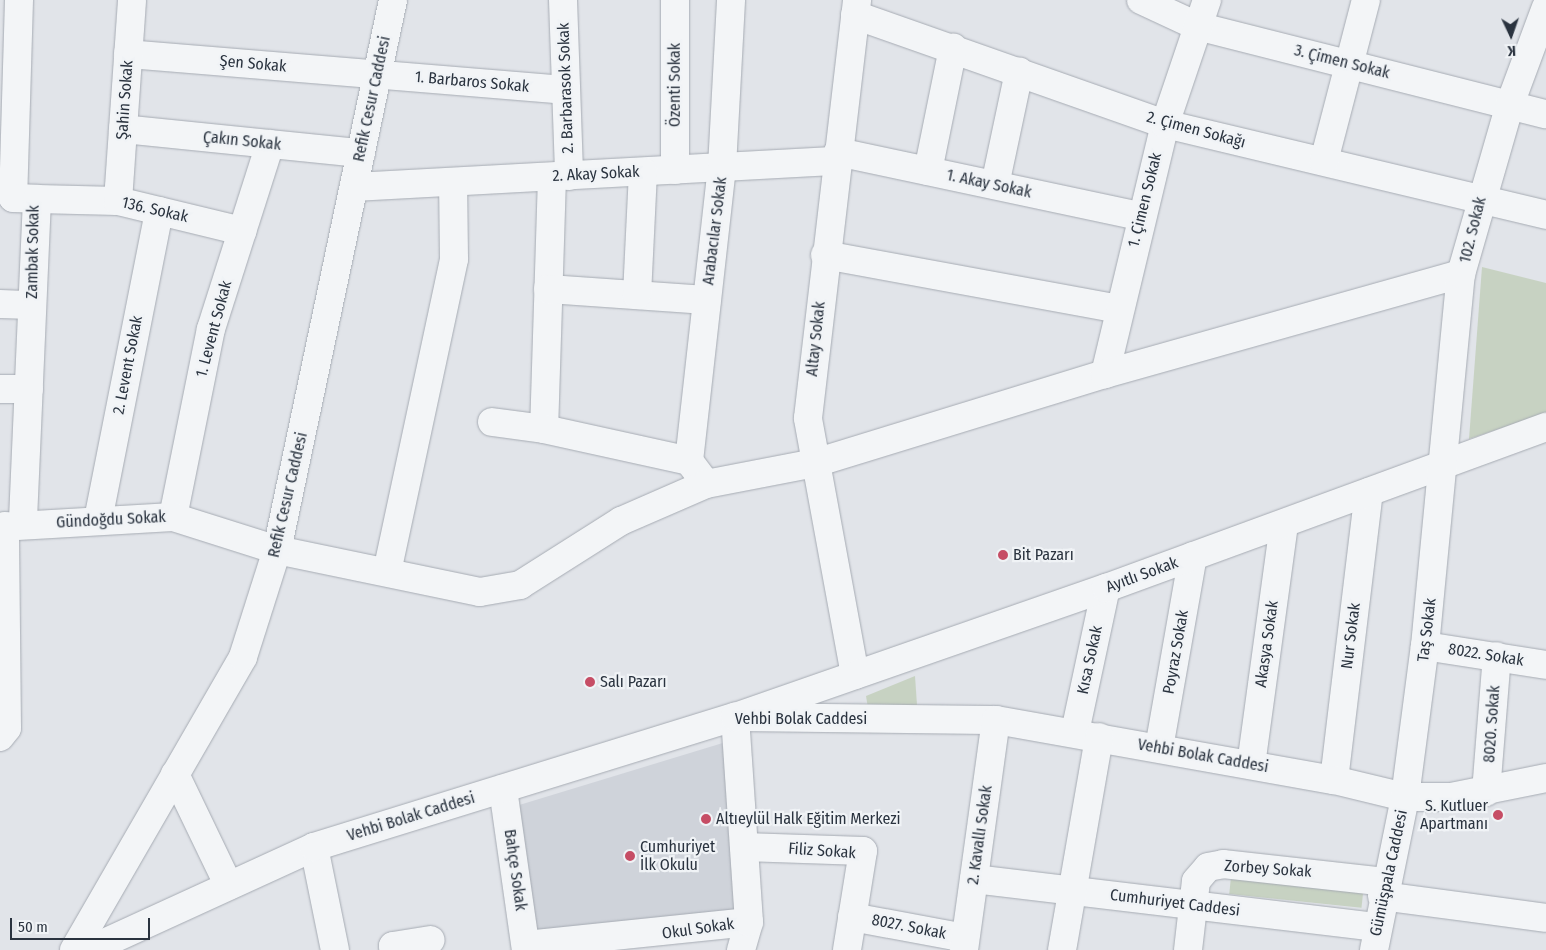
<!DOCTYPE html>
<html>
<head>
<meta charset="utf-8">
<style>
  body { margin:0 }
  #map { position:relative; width:1546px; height:950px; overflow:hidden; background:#e1e4e9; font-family:"Fira Sans Condensed",sans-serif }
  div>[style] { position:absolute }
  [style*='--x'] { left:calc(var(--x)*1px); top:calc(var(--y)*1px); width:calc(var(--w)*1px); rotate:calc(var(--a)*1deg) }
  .built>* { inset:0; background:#cfd3da }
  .green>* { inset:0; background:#c7d2c2; transform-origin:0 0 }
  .roads { filter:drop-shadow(0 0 1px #a6abb3) drop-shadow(0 0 1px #a6abb3) }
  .minor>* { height:28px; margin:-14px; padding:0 14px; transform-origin:14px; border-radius:14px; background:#f3f5f7 }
  .dots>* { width:14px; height:14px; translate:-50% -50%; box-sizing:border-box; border:2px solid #f0f3f6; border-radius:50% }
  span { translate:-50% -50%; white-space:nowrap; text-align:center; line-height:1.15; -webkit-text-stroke:4.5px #f0f3f6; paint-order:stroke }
  .street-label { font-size:16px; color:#2a333f }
  .poi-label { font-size:16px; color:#2a333f }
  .left { translate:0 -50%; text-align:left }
  .right { translate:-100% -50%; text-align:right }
  .north { position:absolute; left:1486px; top:10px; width:50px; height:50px; -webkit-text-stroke:4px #f0f3f6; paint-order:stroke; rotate:177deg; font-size:14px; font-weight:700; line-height:20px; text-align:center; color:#2a333f }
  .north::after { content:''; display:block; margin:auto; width:18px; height:22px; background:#2a333f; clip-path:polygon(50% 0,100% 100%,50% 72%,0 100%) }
  .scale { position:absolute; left:10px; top:918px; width:140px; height:22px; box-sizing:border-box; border:2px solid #2a333f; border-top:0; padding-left:6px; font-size:15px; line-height:18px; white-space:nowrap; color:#2a333f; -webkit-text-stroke:4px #f0f3f6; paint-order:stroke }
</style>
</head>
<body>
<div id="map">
  <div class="built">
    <i style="clip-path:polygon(726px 742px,740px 905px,734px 914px,538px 934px,516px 806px)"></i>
  </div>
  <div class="green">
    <i style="clip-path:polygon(1482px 267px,1546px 283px,1546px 413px,1469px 439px)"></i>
    <i style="clip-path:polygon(915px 676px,917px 705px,868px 708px,866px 696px)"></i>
    <i style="left:1231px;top:877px;width:133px;height:17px;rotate:6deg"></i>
  </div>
  <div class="roads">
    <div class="minor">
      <i style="--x:19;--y:0;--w:198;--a:91.7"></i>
      <i style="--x:13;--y:198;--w:24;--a:2"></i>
      <i style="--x:37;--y:199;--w:326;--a:92.5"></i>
      <i style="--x:563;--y:0;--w:176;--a:88"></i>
      <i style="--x:675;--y:0;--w:170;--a:90"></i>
      <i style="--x:1141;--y:0;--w:62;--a:24.9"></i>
      <i style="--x:1197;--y:26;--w:360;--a:14.2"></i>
      <i style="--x:855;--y:15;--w:329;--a:19.4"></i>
      <i style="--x:1165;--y:124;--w:392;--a:13.4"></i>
      <i style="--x:128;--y:54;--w:439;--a:4.7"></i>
      <i style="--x:123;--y:129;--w:239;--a:5.8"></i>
      <i style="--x:838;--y:152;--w:309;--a:12"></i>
      <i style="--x:1324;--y:161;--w:166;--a:-75.4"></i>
      <i style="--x:928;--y:171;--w:126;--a:-78.5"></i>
      <i style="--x:552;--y:177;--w:252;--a:91.8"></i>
      <i style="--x:544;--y:429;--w:148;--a:12.4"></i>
      <i style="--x:689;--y:461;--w:20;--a:53"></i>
      <i style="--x:995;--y:185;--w:116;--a:-78"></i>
      <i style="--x:354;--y:187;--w:484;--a:-3.1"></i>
      <i style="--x:37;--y:199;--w:81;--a:1.4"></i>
      <i style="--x:118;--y:201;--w:128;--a:13.6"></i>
      <i style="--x:118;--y:201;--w:201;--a:-86"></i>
      <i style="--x:825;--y:255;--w:299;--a:10.4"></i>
      <i style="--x:548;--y:289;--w:159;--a:4"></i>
      <i style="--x:637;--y:295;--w:123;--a:-87.2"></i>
      <i style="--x:0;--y:304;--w:32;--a:2"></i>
      <i style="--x:1105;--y:374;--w:257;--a:-76.5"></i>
      <i style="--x:1165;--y:124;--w:131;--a:-71.3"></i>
      <i style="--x:0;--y:389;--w:29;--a:0"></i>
      <i style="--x:492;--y:422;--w:52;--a:7.7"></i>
      <i style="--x:689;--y:461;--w:296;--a:-83.6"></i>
      <i style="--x:722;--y:167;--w:167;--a:-86.9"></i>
      <i style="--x:173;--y:517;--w:192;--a:-78.6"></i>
      <i style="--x:211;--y:329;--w:194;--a:-72.3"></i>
      <i style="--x:98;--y:520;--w:315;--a:-78.8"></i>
      <i style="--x:0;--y:527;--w:173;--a:-3.3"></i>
      <i style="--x:173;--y:517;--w:109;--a:17.6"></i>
      <i style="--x:277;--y:550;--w:207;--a:11.7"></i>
      <i style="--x:480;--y:592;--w:41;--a:-9.9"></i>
      <i style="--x:520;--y:585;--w:120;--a:-32.4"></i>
      <i style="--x:621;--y:521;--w:93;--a:-23.5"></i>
      <i style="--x:706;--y:484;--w:111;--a:-10.9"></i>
      <i style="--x:815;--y:463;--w:303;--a:-17.1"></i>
      <i style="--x:1105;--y:374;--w:370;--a:-15.7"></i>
      <i style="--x:387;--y:572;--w:320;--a:-77.9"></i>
      <i style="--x:454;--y:259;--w:77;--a:-90.7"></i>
      <i style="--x:1425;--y:646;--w:122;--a:8.9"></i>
      <i style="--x:855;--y:675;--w:261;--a:-100.4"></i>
      <i style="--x:808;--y:418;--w:421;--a:-83.3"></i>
      <i style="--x:1075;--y:732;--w:147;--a:-77.9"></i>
      <i style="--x:0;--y:737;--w:11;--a:-52"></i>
      <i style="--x:7;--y:728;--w:202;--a:-90.6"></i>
      <i style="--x:1159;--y:748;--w:195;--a:-80"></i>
      <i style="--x:1251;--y:765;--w:243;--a:-82.2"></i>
      <i style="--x:175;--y:774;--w:124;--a:64.3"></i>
      <i style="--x:1334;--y:780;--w:290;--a:-83.1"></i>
      <i style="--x:503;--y:789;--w:163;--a:81.9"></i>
      <i style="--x:1486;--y:792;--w:136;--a:-85.4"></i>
      <i style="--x:314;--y:847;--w:105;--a:78.5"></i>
      <i style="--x:744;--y:847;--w:119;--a:1.9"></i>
      <i style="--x:863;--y:851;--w:100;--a:99.2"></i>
      <i style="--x:974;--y:879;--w:406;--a:6.8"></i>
      <i style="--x:1382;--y:896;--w:165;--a:7.6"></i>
      <i style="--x:852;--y:917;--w:115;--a:10.5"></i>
      <i style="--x:526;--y:945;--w:224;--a:-5.9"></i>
      <i style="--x:74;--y:950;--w:338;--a:-60"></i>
      <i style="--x:243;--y:657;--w:112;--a:-72.4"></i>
      <i style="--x:277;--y:550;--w:562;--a:-78.09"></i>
      <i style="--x:89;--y:950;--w:247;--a:-24.6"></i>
      <i style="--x:314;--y:847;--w:441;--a:-17.2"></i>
      <i style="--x:735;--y:717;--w:261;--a:0.7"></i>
      <i style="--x:996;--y:720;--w:343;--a:10.1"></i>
      <i style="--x:1334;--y:780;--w:73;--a:13.5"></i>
      <i style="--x:1405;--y:797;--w:46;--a:0"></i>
      <i style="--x:1451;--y:797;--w:97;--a:-11.3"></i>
      <i style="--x:394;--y:950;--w:4;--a:-104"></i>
      <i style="--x:393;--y:946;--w:38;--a:-9"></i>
      <i style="--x:741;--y:950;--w:29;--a:-74"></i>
      <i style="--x:749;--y:922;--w:205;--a:-93.9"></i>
      <i style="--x:735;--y:717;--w:393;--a:-19.2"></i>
      <i style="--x:1106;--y:588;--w:469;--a:-20.1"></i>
      <i style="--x:964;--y:950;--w:232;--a:-82.1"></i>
      <i style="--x:1062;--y:950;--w:216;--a:-80.1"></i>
      <i style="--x:1188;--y:950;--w:69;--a:-83.4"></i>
      <i style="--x:1196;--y:881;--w:18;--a:-49"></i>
      <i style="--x:1208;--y:867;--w:15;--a:-11"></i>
      <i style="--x:1223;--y:864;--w:163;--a:6.3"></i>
      <i style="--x:1374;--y:950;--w:156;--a:-78.5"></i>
      <i style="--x:1405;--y:797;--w:152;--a:-82.5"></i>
      <i style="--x:1425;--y:646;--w:374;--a:-84.5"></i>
      <i style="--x:1461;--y:274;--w:177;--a:-73.9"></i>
      <i style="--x:1510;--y:104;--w:103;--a:-69.6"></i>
    </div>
  </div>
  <div class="dots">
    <i style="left:1003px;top:555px;background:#c64d65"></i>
    <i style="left:590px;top:682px;background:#c64d65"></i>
    <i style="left:1498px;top:815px;background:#c64d65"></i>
    <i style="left:706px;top:819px;background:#c64d65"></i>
    <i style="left:630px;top:856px;background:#c64d65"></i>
  </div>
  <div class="street-label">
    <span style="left:1342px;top:62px;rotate:14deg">3. Çimen Sokak</span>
    <span style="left:253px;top:64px;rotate:5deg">Şen Sokak</span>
    <span style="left:472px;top:82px;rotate:5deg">1. Barbaros Sokak</span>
    <span style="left:675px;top:85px;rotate:-90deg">Özenti Sokak</span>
    <span style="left:566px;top:88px;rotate:-92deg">2. Barbarasok Sokak</span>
    <span style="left:372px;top:99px;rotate:-78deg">Refik Cesur Caddesi</span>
    <span style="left:125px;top:100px;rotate:-86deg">Şahin Sokak</span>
    <span style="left:1196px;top:130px;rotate:15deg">2. Çimen Sokağı</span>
    <span style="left:242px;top:141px;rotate:6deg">Çakın Sokak</span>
    <span style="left:596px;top:174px;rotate:-3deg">2. Akay Sokak</span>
    <span style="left:989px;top:184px;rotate:12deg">1. Akay Sokak</span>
    <span style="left:1145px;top:200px;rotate:-76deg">1. Çimen Sokak</span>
    <span style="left:155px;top:210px;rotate:13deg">136. Sokak</span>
    <span style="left:1473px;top:230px;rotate:-76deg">102. Sokak</span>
    <span style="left:715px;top:231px;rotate:-83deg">Arabacılar Sokak</span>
    <span style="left:33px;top:252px;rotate:-89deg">Zambak Sokak</span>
    <span style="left:214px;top:329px;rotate:-75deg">1. Levent Sokak</span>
    <span style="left:816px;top:339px;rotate:-84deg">Altay Sokak</span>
    <span style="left:128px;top:365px;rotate:-79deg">2. Levent Sokak</span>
    <span style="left:288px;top:495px;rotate:-77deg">Refik Cesur Caddesi</span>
    <span style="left:111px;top:520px;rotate:-3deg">Gündoğdu Sokak</span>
    <span style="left:1142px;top:575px;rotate:-20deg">Ayıtlı Sokak</span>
    <span style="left:1427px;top:630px;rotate:-83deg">Taş Sokak</span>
    <span style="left:1351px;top:636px;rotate:-83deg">Nur Sokak</span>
    <span style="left:1267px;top:644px;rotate:-82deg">Akasya Sokak</span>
    <span style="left:1176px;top:652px;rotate:-80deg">Poyraz Sokak</span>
    <span style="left:1486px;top:655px;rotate:9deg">8022. Sokak</span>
    <span style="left:1090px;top:660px;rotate:-78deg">Kısa Sokak</span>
    <span style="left:801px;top:719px">Vehbi Bolak Caddesi</span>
    <span style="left:1492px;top:724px;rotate:-86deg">8020. Sokak</span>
    <span style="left:1203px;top:756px;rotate:10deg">Vehbi Bolak Caddesi</span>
    <span style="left:411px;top:817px;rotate:-17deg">Vehbi Bolak Caddesi</span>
    <span style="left:980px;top:835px;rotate:-82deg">2. Kavallı Sokak</span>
    <span style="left:822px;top:851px;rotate:4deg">Filiz Sokak</span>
    <span style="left:1268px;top:869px;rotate:4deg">Zorbey Sokak</span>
    <span style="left:515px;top:870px;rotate:82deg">Bahçe Sokak</span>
    <span style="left:1389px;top:873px;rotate:-78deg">Gümüşpala Caddesi</span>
    <span style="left:1175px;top:903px;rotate:7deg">Cumhuriyet Caddesi</span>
    <span style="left:909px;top:927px;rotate:11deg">8027. Sokak</span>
    <span style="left:698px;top:929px;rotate:-8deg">Okul Sokak</span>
  </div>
  <div class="poi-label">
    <span class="left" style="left:1013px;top:555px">Bit Pazarı</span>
    <span class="left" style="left:600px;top:682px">Salı Pazarı</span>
    <span class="right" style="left:1488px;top:815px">S. Kutluer<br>Apartmanı</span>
    <span class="left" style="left:716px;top:819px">Altıeylül Halk Eğitim Merkezi</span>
    <span class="left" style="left:640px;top:856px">Cumhuriyet<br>İlk Okulu</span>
  </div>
  <div class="north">K</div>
  <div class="scale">50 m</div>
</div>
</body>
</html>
